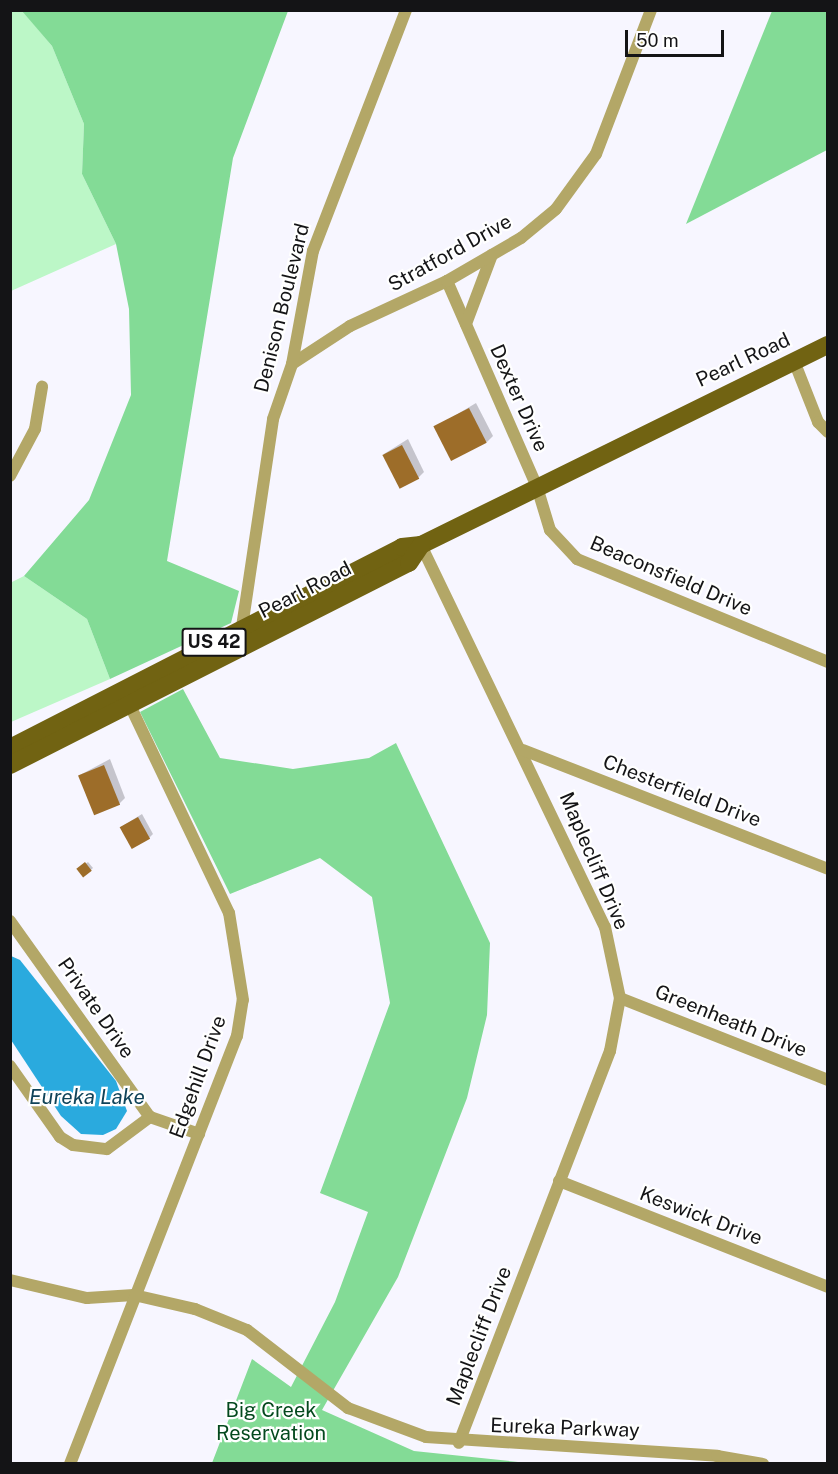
<!DOCTYPE html>
<html>
<head>
<meta charset="utf-8">
<style>
  body { margin:0 }
  #map { position:relative; width:838px; height:1474px; overflow:hidden; background:#f7f6ff; font-family:"Public Sans",sans-serif }
  div>[style] { position:absolute }
  [style*='--x'] { left:calc(var(--x)*1px); top:calc(var(--y)*1px); width:calc(var(--w)*1px); rotate:calc(var(--a)*1deg) }
  .green>* { inset:0; background:#bcf7c7 }
  .forest>* { inset:0; background:#83db96 }
  .water>* { inset:0; background:#2aaade }
  .shadow>* { inset:0; background:#0003 }
  .building>* { inset:0; background:#9d6d29; transform-origin:0 0 }
  .street>* { height:12px; margin:-6px; padding:0 6px; transform-origin:6px; border-radius:6px; background:#b3a767 }
  .primary>* { height:18px; margin:-9px; padding:0 9px; transform-origin:9px; border-radius:9px; background:#716312 }
  span { translate:-50% -50%; white-space:nowrap; text-align:center; line-height:1.15; -webkit-text-stroke:4.5px #fff; paint-order:stroke }
  .shield-label span { padding:2px 4px; background:#fff; border:2px solid; border-radius:4px; -webkit-text-stroke-width:0 }
  .shield-label { font-size:18px; color:#141416; font-weight:700 }
  .street-label { font-size:20px; color:#141416 }
  .park-label { font-size:20px; color:#04491e }
  .water-label { font-size:21px; color:#104359; font-style:italic }
  .frame { position:absolute; inset:0; border:12px solid #141416; pointer-events:none }
  .scale { position:absolute; left:625px; top:30px; width:99px; height:27px; box-sizing:border-box; border:3px solid #141416; border-top:0; padding-left:8px; font-size:18px; line-height:21px; white-space:nowrap; color:#141416; -webkit-text-stroke:4px #fff; paint-order:stroke }
</style>
</head>
<body>
<div id="map">
  <div class="green">
    <i style="clip-path:polygon(22px 10px,52px 46px,84px 124px,82px 174px,116px 244px,11px 291px,10px 11px)"></i>
    <i style="clip-path:polygon(24px 576px,87px 619px,110px 679px,11px 722px,10px 583px)"></i>
  </div>
  <div class="forest">
    <i style="clip-path:polygon(22px 11px,288px 11px,233px 158px,167px 561px,239px 591px,231px 623px,110px 679px,87px 619px,24px 576px,89px 500px,131px 395px,129px 309px,116px 244px,82px 174px,84px 124px,52px 46px)"></i>
    <i style="clip-path:polygon(772px 11px,827px 11px,827px 150px,686px 224px)"></i>
    <i style="clip-path:polygon(183px 689px,220px 758px,293px 769px,369px 758px,396px 743px,490px 943px,487px 1015px,467px 1098px,398px 1277px,322px 1410px,414px 1451px,528px 1463px,212px 1463px,252px 1359px,291px 1387px,335px 1302px,368px 1212px,320px 1193px,390px 1003px,372px 897px,320px 858px,230px 894px,140px 712px)"></i>
  </div>
  <div class="water">
    <i style="clip-path:polygon(11px 956px,20px 960px,116px 1081px,127px 1111px,116px 1129px,103px 1135px,81px 1134px,61px 1116px,11px 1040px)"></i>
  </div>
  <div class="shadow">
    <i style="clip-path:polygon(476px 403px,493px 436px,487px 442px,436px 427px)"></i>
    <i style="clip-path:polygon(408px 439px,424px 472px,418px 478px,384px 454px)"></i>
    <i style="clip-path:polygon(110px 759px,125px 798px,119px 804px,80px 775px)"></i>
    <i style="clip-path:polygon(142px 814px,153px 834px,149px 838px,121px 827px)"></i>
    <i style="clip-path:polygon(88px 862px,93px 868px,84px 876px,79px 869px)"></i>
  </div>
  <div class="building">
    <i style="left:469px;top:408px;width:39px;height:40px;rotate:63deg"></i>
    <i style="left:402px;top:445px;width:38px;height:22px;rotate:63deg"></i>
    <i style="left:104px;top:765px;width:43px;height:28px;rotate:68deg"></i>
    <i style="left:138px;top:817px;width:25px;height:21px;rotate:61deg"></i>
    <i style="left:85px;top:862px;width:11px;height:11px;rotate:52deg"></i>
  </div>
  <div class="street">
    <i style="--x:447;--y:281;--w:225;--a:66.4"></i>
    <i style="--x:537;--y:487;--w:45;--a:73.2"></i>
    <i style="--x:550;--y:530;--w:40;--a:47"></i>
    <i style="--x:577;--y:559;--w:271;--a:22.3"></i>
    <i style="--x:466;--y:324;--w:74;--a:-69.4"></i>
    <i style="--x:794;--y:361;--w:66;--a:68.5"></i>
    <i style="--x:818;--y:422;--w:14;--a:45"></i>
    <i style="--x:292;--y:364;--w:69;--a:-33.2"></i>
    <i style="--x:350;--y:326;--w:107;--a:-24.9"></i>
    <i style="--x:447;--y:281;--w:86;--a:-30.2"></i>
    <i style="--x:521;--y:238;--w:45;--a:-39.6"></i>
    <i style="--x:556;--y:209;--w:68;--a:-54"></i>
    <i style="--x:596;--y:154;--w:154;--a:-69.1"></i>
    <i style="--x:10;--y:476;--w:53;--a:-62"></i>
    <i style="--x:35;--y:429;--w:43;--a:-80.5"></i>
    <i style="--x:421;--y:545;--w:424;--a:64.3"></i>
    <i style="--x:605;--y:927;--w:73;--a:78.1"></i>
    <i style="--x:620;--y:998;--w:54;--a:100.7"></i>
    <i style="--x:610;--y:1051;--w:420;--a:111.1"></i>
    <i style="--x:242;--y:627;--w:210;--a:-81.5"></i>
    <i style="--x:273;--y:419;--w:58;--a:-70.9"></i>
    <i style="--x:292;--y:364;--w:115;--a:-79.5"></i>
    <i style="--x:313;--y:251;--w:258;--a:-68.9"></i>
    <i style="--x:523;--y:750;--w:327;--a:21.3"></i>
    <i style="--x:10;--y:921;--w:241;--a:54.5"></i>
    <i style="--x:150;--y:1117;--w:52;--a:19.1"></i>
    <i style="--x:620;--y:998;--w:224;--a:21.5"></i>
    <i style="--x:10;--y:1066;--w:87;--a:54.8"></i>
    <i style="--x:60;--y:1137;--w:15;--a:32"></i>
    <i style="--x:73;--y:1145;--w:34;--a:7"></i>
    <i style="--x:107;--y:1149;--w:54;--a:-36.7"></i>
    <i style="--x:559;--y:1181;--w:289;--a:21.5"></i>
    <i style="--x:10;--y:1280;--w:79;--a:13.2"></i>
    <i style="--x:87;--y:1298;--w:47;--a:-3.7"></i>
    <i style="--x:134;--y:1295;--w:63;--a:12.9"></i>
    <i style="--x:195;--y:1309;--w:56;--a:22"></i>
    <i style="--x:247;--y:1330;--w:128;--a:37.7"></i>
    <i style="--x:348;--y:1408;--w:83;--a:20.4"></i>
    <i style="--x:426;--y:1437;--w:292;--a:3.7"></i>
    <i style="--x:717;--y:1456;--w:47;--a:9.9"></i>
    <i style="--x:70;--y:1464;--w:459;--a:-68.7"></i>
    <i style="--x:237;--y:1036;--w:36;--a:-81"></i>
    <i style="--x:243;--y:1000;--w:88;--a:-99.1"></i>
    <i style="--x:229;--y:913;--w:230;--a:-115.5"></i>
  </div>
  <div class="primary">
    <i style="--x:10;--y:748;--w:441;--a:-27.1"></i>
    <i style="--x:402;--y:547;--w:19;--a:-6"></i>
    <i style="--x:421;--y:545;--w:453;--a:-26.2"></i>
    <i style="--x:10;--y:765;--w:447;--a:-26.9"></i>
    <i style="--x:409;--y:563;--w:22;--a:-56"></i>
  </div>
  <div class="shield-label">
    <span style="left:214px;top:642px">US 42</span>
  </div>
  <div class="street-label">
    <span style="left:450px;top:253px;rotate:-29deg">Stratford Drive</span>
    <span style="left:282px;top:308px;rotate:-76deg">Denison Boulevard</span>
    <span style="left:743px;top:360px;rotate:-25deg">Pearl Road</span>
    <span style="left:519px;top:398px;rotate:66deg">Dexter Drive</span>
    <span style="left:671px;top:576px;rotate:23deg">Beaconsfield Drive</span>
    <span style="left:305px;top:590px;rotate:-27deg">Pearl Road</span>
    <span style="left:682px;top:791px;rotate:21deg">Chesterfield Drive</span>
    <span style="left:594px;top:861px;rotate:67deg">Maplecliff Drive</span>
    <span style="left:96px;top:1008px;rotate:55deg">Private Drive</span>
    <span style="left:731px;top:1021px;rotate:22deg">Greenheath Drive</span>
    <span style="left:198px;top:1077px;rotate:-70deg">Edgehill Drive</span>
    <span style="left:701px;top:1216px;rotate:21deg">Keswick Drive</span>
    <span style="left:479px;top:1336px;rotate:-69deg">Maplecliff Drive</span>
    <span style="left:565px;top:1428px;rotate:2deg">Eureka Parkway</span>
  </div>
  <div class="park-label">
    <span style="left:271px;top:1422px">Big Creek<br>Reservation</span>
  </div>
  <div class="water-label">
    <span style="left:87px;top:1097px">Eureka Lake</span>
  </div>
  <div class="frame"></div>
  <div class="scale">50 m</div>
</div>
</body>
</html>
